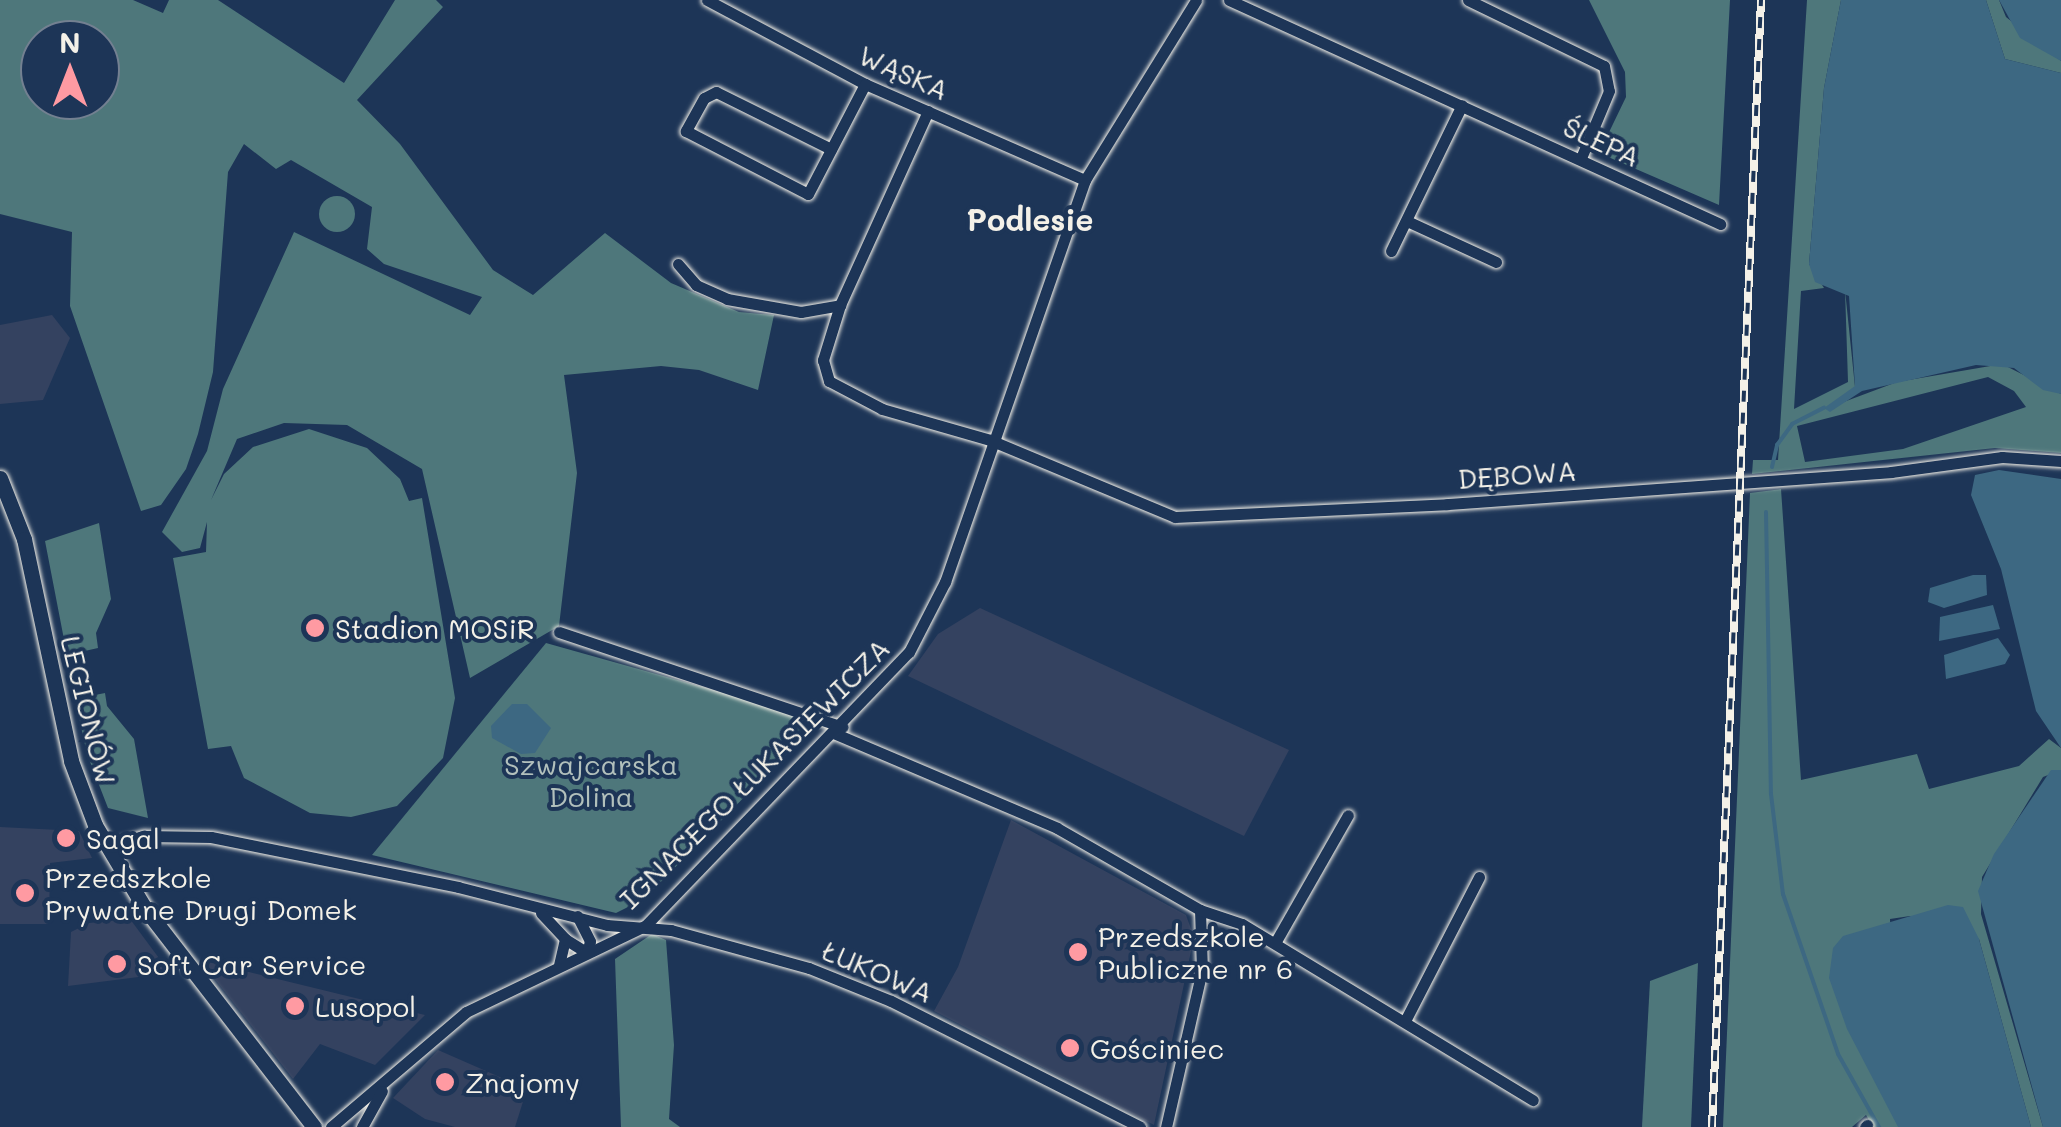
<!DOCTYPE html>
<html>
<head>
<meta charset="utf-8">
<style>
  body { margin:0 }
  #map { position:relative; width:2061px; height:1127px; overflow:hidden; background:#1d3557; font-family:Mali,sans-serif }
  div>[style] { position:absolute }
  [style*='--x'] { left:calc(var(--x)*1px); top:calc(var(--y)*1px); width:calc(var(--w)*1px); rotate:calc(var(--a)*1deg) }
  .built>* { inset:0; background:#344260 }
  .green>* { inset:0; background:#4e777b }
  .round { border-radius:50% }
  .water>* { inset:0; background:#3d6882 }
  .stream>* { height:4px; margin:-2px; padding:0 2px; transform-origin:2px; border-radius:2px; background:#3d6882 }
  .roads { filter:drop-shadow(0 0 2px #f4f1e8) drop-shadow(0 0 2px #f4f1e8) }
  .street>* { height:11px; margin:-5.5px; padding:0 5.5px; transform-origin:5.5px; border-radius:5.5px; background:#1d3557 }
  .secondary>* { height:15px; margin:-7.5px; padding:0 7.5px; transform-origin:7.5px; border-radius:7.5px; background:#1d3557 }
  .rail>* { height:8px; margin-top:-4px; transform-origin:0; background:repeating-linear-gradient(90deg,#1d3557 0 11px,#f4f1e8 0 22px); box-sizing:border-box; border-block:2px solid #f4f1e8 }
  .dots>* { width:28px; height:28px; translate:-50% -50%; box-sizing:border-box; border:5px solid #1d3557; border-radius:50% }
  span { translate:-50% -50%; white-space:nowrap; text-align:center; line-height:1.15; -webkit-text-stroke:8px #1d3557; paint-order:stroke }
  .street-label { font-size:28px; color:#f4f1e8 }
  .poi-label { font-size:28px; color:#f4f1e8 }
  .left { translate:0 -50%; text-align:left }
  .park-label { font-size:28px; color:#b2c0bc }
  .neighbourhood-label { font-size:30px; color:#f4f1e8; font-weight:700 }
  .north { position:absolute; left:20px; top:20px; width:100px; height:100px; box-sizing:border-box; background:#1d3557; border:2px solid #738091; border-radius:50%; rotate:0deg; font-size:28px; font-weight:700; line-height:40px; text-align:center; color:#f4f1e8 }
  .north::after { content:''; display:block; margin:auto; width:35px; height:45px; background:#ff9aa2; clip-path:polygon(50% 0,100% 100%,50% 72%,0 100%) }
</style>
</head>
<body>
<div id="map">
  <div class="built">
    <i style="clip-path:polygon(52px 315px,70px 338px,43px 400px,0 404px,0 325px)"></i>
    <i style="clip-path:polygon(980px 608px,1289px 750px,1244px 836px,908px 676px,938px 634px)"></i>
    <i style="clip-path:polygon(1011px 820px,1186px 915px,1194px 937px,1154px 1125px,934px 1011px,958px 967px)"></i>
    <i style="clip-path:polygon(0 827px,79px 831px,92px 858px,50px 863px,49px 924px,0 924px)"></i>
    <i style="clip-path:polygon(130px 919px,170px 973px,68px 986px,71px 932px,89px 923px)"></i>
    <i style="clip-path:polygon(200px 960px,425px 1015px,375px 1065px,320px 1044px,293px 1079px)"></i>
    <i style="clip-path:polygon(438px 1050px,527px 1089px,515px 1127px,455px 1127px,425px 1119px,393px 1098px)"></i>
  </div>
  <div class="green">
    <i style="clip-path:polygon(evenodd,0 0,133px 0,163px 13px,169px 0,218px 0,344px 83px,395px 0,436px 0,443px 7px,357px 100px,400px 144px,493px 270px,533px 295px,605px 233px,671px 283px,739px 312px,774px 315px,758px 390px,699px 370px,661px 366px,564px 375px,577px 473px,559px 626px,470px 678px,422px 469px,347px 425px,284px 423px,237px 439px,211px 500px,224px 474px,253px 447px,309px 429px,367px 448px,400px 479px,409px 501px,422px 498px,455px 698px,443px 758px,397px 806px,351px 817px,310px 813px,244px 778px,231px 746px,208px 749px,173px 558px,206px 552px,207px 522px,200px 548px,182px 552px,162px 532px,207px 451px,223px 389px,294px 232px,470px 315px,482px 297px,384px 264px,367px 249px,372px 207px,291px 160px,276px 169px,244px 144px,228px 172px,213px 372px,198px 434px,186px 469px,161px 505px,141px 511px,70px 306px,72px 232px,0 214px,0 0,40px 40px,100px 40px,100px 100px,40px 100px,40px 40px)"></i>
    <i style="clip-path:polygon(1589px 0,1730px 0,1719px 205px,1599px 153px,1626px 97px,1625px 72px)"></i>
    <i style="clip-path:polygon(evenodd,1807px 0,1841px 0,1824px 88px,1809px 264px,1824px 288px,1801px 291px,1794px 409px,1848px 382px,1845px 290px,1855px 387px,1825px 409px,1897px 382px,2002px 364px,2061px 394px,2061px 453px,1995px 448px,1752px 474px,1753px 460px,1778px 460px,1807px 0,1988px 377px,2014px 391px,2026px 407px,1903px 449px,1805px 462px,1797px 426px,1988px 377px)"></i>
    <i style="clip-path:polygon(1986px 0,1999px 0,2006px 17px,2061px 61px,2061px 73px,2005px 59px)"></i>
    <i class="round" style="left:319px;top:196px;width:36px;height:36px"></i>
    <i style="clip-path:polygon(1781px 489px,1801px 780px,1917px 754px,1929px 789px,2019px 766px,2049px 739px,2061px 748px,2061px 770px,2043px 777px,1982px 877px,1981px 914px,2043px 1127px,2031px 1127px,1979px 939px,1910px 916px,1890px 919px,1898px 1127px,1873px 1127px,1866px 1115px,1852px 1127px,1723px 1127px,1750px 493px)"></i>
    <i style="clip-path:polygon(99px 523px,111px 599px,96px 633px,98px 648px,67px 655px,45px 541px)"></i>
    <i style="clip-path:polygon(546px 643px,820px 720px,644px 899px,616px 913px,372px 855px)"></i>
    <i style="clip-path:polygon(105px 693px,107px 706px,134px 739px,148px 818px,108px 808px,87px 754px,75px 699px)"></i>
    <i style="clip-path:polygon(652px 934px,666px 940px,674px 1045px,669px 1119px,680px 1127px,621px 1127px,615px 959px)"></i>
    <i style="clip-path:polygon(1698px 963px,1691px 1127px,1642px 1127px,1650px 981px)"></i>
  </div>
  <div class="water">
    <i style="clip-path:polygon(1841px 0,1986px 0,2005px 59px,2061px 73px,2061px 394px,2043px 390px,2014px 368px,1976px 365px,1862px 391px,1830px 412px,1824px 408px,1855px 386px,1849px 296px,1815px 282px,1809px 264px,1824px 88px)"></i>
    <i style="clip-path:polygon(1999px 0,2061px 0,2061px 61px,2020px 38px)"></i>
    <i style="clip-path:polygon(1999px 470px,2061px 479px,2061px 748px,2036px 711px,2001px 569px,1971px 495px,1975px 475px)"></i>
    <i style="clip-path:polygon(1973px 575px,1986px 575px,1987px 595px,1944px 608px,1928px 602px,1930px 588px)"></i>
    <i style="clip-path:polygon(1993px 605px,2000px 629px,1939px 641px,1940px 617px)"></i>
    <i style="clip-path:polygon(1998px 638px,2010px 655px,2005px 664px,1946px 679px,1944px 655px)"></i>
    <i style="clip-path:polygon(512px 704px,527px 704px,551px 728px,535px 753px,521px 754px,492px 738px,491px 726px)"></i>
    <i style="clip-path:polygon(2051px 770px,2061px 770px,2061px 1127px,2043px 1127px,1978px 891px,1994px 854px)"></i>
    <i style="clip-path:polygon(1948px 905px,1963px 907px,1979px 939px,2031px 1127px,1898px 1127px,1847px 1029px,1829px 978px,1833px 948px,1843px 936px)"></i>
  </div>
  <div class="stream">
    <i style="--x:1772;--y:467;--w:23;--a:-77"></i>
    <i style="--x:1777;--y:445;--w:26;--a:-54"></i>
    <i style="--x:1792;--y:424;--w:36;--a:-27"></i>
    <i style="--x:1766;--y:512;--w:282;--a:89"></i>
    <i style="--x:1771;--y:794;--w:101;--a:83.2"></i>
    <i style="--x:1783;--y:894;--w:169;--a:71"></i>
    <i style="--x:1838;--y:1054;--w:84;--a:60.7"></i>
  </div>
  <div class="roads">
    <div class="street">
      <i style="--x:707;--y:0;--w:179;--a:28"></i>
      <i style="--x:865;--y:84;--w:240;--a:23.6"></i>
      <i style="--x:1229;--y:0;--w:540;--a:24.52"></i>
      <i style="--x:1468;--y:0;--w:151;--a:25.9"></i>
      <i style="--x:1604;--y:66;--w:25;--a:79"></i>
      <i style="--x:1609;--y:91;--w:73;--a:112.7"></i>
      <i style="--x:928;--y:111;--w:213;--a:114.4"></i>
      <i style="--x:840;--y:305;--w:58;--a:107.2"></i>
      <i style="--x:823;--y:360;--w:22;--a:74"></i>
      <i style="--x:829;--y:381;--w:60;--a:27.8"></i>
      <i style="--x:882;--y:409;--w:112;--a:16"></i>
      <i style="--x:990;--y:440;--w:200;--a:22.6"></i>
      <i style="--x:1175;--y:517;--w:272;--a:-2.7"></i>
      <i style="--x:1447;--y:504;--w:445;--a:-4.1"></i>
      <i style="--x:1891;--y:472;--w:112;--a:-7.7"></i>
      <i style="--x:2002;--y:457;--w:59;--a:3.9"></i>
      <i style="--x:831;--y:149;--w:128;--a:-153.6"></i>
      <i style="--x:716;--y:92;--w:13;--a:153"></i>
      <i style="--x:704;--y:98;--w:38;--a:119"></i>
      <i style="--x:686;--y:131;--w:137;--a:27.3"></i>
      <i style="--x:808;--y:194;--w:124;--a:-62.6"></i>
      <i style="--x:1407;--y:221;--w:98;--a:24.7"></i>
      <i style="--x:1391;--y:251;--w:162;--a:-64.1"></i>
      <i style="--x:678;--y:264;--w:28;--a:49"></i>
      <i style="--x:696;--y:285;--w:34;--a:24"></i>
      <i style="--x:727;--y:299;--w:75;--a:10"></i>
      <i style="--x:801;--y:312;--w:40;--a:-10"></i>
      <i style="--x:559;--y:632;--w:299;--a:18.5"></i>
      <i style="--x:836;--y:734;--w:240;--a:23"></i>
      <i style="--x:1057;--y:828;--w:165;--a:29.8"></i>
      <i style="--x:1200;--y:910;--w:60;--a:88.1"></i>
      <i style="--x:1202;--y:970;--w:161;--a:102.9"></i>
      <i style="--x:107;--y:847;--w:39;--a:-17"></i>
      <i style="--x:144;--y:836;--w:67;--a:0.9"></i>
      <i style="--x:211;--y:837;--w:252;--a:11.4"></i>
      <i style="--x:458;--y:887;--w:154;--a:14.3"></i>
      <i style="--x:607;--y:925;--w:64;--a:4.5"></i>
      <i style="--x:671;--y:930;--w:143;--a:15.4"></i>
      <i style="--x:809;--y:968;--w:88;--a:21.9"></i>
      <i style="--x:891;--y:1001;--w:279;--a:26.8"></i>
      <i style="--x:1200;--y:910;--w:44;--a:18.4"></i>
      <i style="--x:1242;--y:924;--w:340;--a:31.2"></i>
      <i style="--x:541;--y:913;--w:35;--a:47"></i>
      <i style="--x:565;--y:939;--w:28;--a:103"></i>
      <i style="--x:565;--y:939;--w:26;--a:32"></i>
      <i style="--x:587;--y:953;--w:12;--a:-76"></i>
      <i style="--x:590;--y:941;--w:28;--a:-117"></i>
      <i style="--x:1275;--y:943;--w:147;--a:-60.3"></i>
      <i style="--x:1405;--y:1021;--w:162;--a:-62.8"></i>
      <i style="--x:331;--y:1127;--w:177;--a:-40.4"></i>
      <i style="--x:466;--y:1012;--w:199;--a:-25.7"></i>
      <i style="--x:645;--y:926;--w:380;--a:-46.1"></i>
      <i style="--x:909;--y:652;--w:79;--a:-62.8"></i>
      <i style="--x:945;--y:582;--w:426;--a:-70.8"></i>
      <i style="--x:1085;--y:180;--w:211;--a:-58.3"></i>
      <i style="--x:362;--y:1127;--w:41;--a:-60.9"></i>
      <i style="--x:1865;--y:1127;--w:3;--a:-45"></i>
    </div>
    <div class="secondary">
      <i style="--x:0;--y:478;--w:66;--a:68.5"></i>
      <i style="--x:24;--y:539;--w:227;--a:78"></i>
      <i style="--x:71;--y:761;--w:68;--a:69.4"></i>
      <i style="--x:95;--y:825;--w:96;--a:59.1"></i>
      <i style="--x:144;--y:907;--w:278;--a:52.3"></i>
    </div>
  </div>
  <div class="rail">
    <i style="--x:1712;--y:1127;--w:1128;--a:-87.51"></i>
  </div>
  <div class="dots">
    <i style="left:315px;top:628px;background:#ff9aa2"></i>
    <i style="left:66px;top:838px;background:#ff9aa2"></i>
    <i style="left:25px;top:893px;background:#ff9aa2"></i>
    <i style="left:1078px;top:952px;background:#ff9aa2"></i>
    <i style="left:117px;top:964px;background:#ff9aa2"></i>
    <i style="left:295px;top:1006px;background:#ff9aa2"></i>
    <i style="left:1070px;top:1048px;background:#ff9aa2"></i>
    <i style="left:445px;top:1082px;background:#ff9aa2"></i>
  </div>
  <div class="street-label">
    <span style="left:904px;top:72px;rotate:24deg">WĄSKA</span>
    <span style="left:1602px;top:141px;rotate:25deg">ŚLEPA</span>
    <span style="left:1517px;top:474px;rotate:-4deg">DĘBOWA</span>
    <span style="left:89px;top:710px;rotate:76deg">LEGIONÓW</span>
    <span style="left:754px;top:773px;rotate:-45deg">IGNACEGO ŁUKASIEWICZA</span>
    <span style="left:878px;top:971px;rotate:23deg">ŁUKOWA</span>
  </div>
  <div class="poi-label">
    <span class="left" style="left:335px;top:628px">Stadion MOSiR</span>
    <span class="left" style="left:86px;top:838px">Sagal</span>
    <span class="left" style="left:45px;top:893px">Przedszkole<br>Prywatne Drugi Domek</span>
    <span class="left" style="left:1098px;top:952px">Przedszkole<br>Publiczne nr 6</span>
    <span class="left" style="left:137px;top:964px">Soft Car Service</span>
    <span class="left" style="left:315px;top:1006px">Lusopol</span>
    <span class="left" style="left:1090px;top:1048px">Gościniec</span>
    <span class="left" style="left:465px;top:1082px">Znajomy</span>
  </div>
  <div class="park-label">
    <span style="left:591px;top:780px">Szwajcarska<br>Dolina</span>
  </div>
  <div class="neighbourhood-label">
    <span style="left:1030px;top:219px">Podlesie</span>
  </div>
  <div class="north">N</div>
</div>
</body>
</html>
